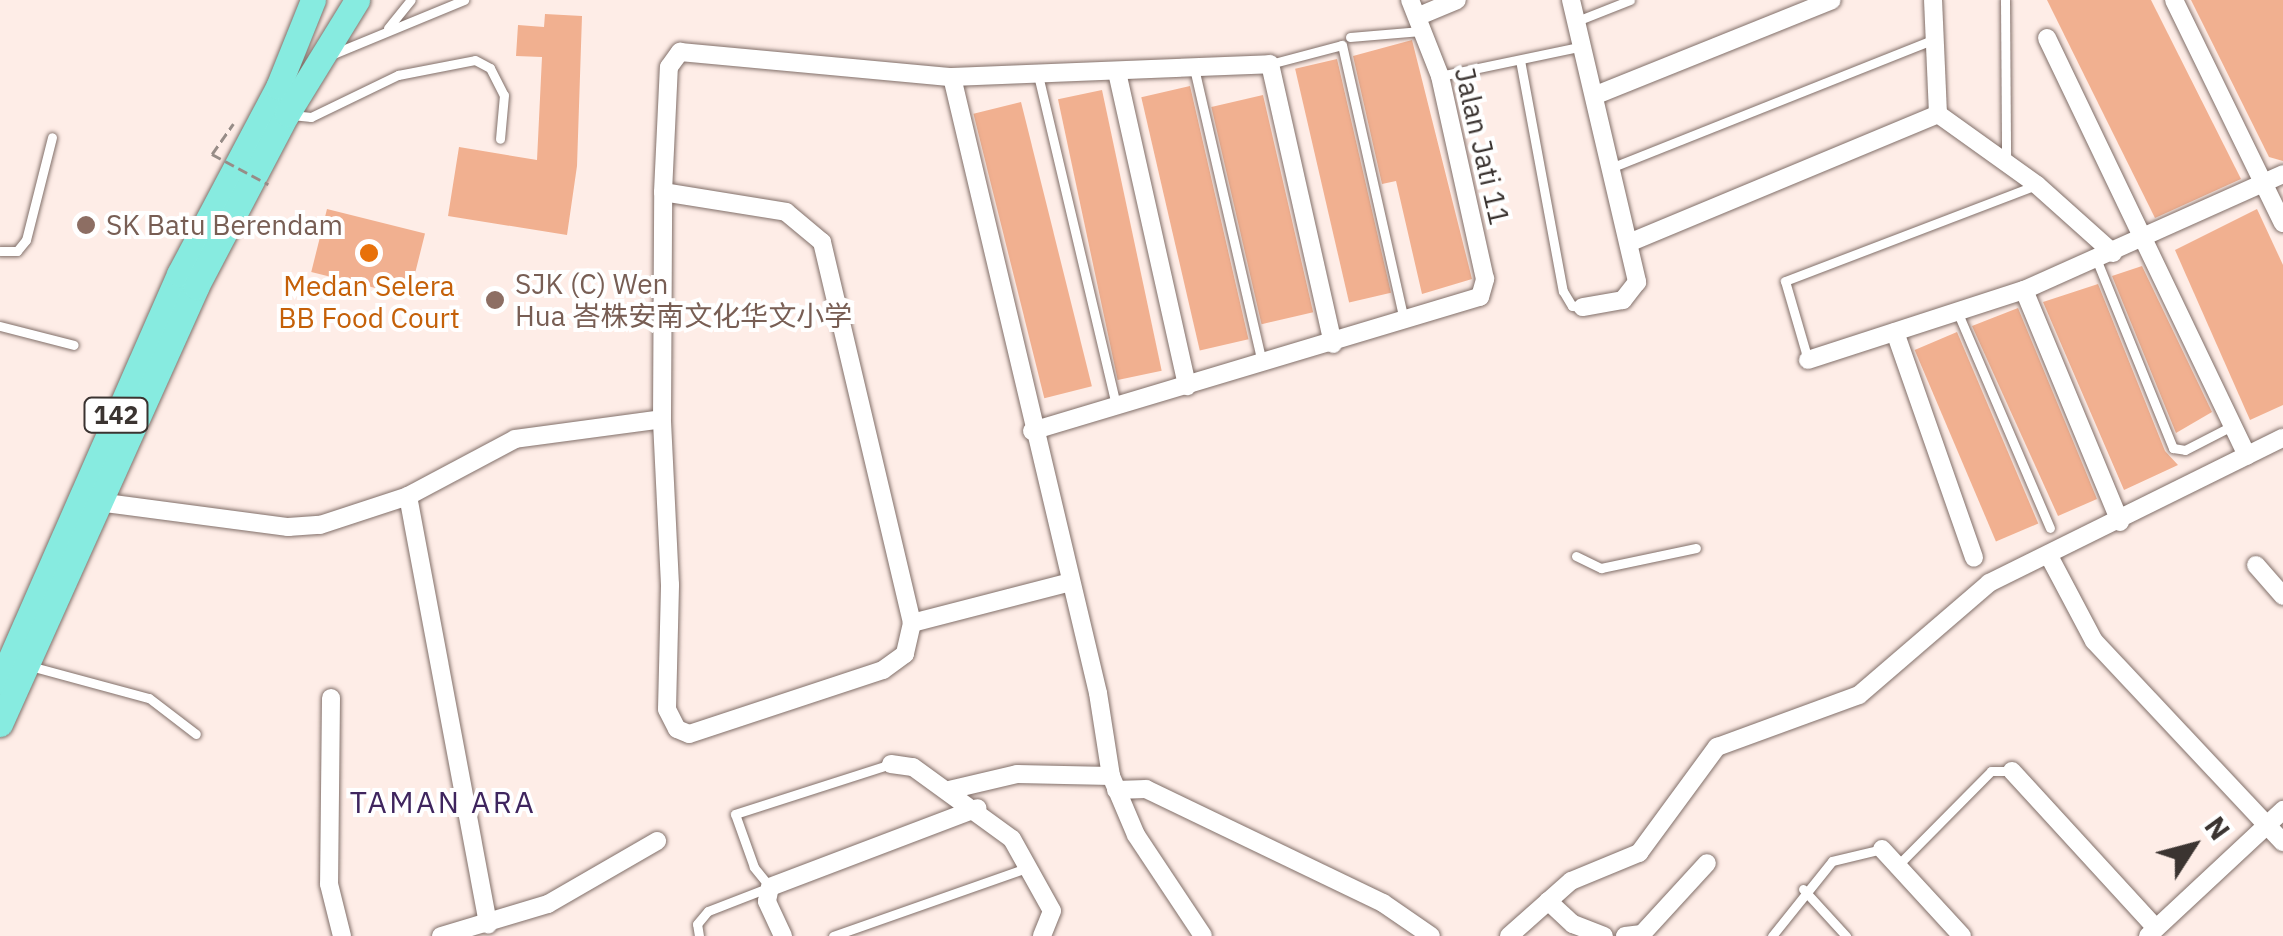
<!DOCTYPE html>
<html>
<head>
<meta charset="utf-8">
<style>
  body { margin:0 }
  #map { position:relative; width:2283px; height:936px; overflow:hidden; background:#feede7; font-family:"IBM Plex Sans","Noto Sans SC",sans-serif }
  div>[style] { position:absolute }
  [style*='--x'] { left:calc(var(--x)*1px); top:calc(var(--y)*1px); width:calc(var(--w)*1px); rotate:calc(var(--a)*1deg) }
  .building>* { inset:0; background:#f1b090; transform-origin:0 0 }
  .path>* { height:2.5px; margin-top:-1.25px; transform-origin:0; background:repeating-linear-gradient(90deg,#978c87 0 10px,transparent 0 15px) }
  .roads { filter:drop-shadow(0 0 2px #816f69) drop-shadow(0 0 2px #816f69) }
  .lane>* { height:9px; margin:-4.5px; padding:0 4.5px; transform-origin:4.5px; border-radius:4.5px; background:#fff }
  .street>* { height:18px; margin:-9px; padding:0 9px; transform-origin:9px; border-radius:9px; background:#fff }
  .primary>* { height:25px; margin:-12.5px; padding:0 12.5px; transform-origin:12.5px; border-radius:12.5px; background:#87ebe0 }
  .path-bridge>* { height:2.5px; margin-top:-1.25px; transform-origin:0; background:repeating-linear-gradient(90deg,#978c87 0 10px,transparent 0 15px) }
  .dots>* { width:28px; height:28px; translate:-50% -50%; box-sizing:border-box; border:5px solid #fff; border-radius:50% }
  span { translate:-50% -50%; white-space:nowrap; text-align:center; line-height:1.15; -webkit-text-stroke:8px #fff; paint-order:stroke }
  .shield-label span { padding:2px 8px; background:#fff; border:2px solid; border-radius:8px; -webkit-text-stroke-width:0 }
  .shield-label { font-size:25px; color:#3b3431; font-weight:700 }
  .street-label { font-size:28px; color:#3b3431 }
  .education-label { font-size:28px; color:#785e54 }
  .left { translate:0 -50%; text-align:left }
  .food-label { font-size:28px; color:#c56008 }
  .neighbourhood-label { font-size:30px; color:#3f255e; letter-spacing:2.5px }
  .north { position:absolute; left:2143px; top:796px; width:100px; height:100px; -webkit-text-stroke:8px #fff; paint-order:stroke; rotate:54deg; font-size:28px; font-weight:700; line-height:40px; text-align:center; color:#3b3431 }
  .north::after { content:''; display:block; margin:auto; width:35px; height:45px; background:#3b3431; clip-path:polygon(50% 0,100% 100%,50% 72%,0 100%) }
</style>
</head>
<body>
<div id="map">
  <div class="building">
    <i style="clip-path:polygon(2047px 0,2151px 0,2241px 179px,2155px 218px)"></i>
    <i style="clip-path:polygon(2191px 0,2283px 0,2283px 161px,2269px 157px)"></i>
    <i style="clip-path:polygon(545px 14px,582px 16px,577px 166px,567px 235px,448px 216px,459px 147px,537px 160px,542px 57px,516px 56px,518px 25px,544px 27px)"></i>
    <i style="clip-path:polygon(1412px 40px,1472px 279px,1422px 294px,1396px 181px,1382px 184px,1353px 56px)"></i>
    <i style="left:1337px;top:59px;width:240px;height:43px;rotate:77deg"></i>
    <i style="left:1190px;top:86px;width:260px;height:50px;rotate:77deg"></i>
    <i style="left:1102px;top:90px;width:287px;height:45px;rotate:78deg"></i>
    <i style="left:1263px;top:95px;width:223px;height:53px;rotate:77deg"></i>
    <i style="left:1021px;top:102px;width:293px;height:49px;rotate:76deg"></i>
    <i style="left:327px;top:209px;width:101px;height:65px;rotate:14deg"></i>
    <i style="clip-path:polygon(2257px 209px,2283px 265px,2283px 405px,2250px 420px,2175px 250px)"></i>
    <i style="clip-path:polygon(2142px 266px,2212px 412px,2176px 433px,2112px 276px)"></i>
    <i style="clip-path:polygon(2098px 284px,2165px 451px,2178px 465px,2124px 490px,2043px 302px)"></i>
    <i style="clip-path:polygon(2018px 308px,2097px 499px,2058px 516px,1972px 326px)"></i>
    <i style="left:1957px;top:332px;width:208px;height:46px;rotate:67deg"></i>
  </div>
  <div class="path">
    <i style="--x:212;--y:154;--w:37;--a:-55"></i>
  </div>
  <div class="roads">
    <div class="lane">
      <i style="--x:2005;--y:0;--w:162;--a:89.6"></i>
      <i style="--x:1577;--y:21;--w:57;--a:-21.6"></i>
      <i style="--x:388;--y:28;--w:36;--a:-51"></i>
      <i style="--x:1350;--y:37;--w:71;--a:-4.8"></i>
      <i style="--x:333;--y:54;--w:142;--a:-22.4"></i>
      <i style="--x:1520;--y:60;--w:235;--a:79.5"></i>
      <i style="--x:1563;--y:291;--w:17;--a:59"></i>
      <i style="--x:1572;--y:306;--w:11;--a:5"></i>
      <i style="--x:1270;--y:64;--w:74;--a:-14.8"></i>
      <i style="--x:1342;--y:45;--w:283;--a:77.3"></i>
      <i style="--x:1194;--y:68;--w:303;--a:77"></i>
      <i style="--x:1038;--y:75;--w:340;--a:76.7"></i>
      <i style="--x:1440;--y:76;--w:147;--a:-11.8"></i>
      <i style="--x:292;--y:115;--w:19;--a:6"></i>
      <i style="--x:311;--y:117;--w:97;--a:-25.8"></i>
      <i style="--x:398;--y:75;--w:78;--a:-11"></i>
      <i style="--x:475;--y:60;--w:17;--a:28"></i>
      <i style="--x:490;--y:68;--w:30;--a:63"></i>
      <i style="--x:504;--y:95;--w:44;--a:95.2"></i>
      <i style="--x:1613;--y:167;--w:346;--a:-21.7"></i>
      <i style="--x:0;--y:251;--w:17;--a:0"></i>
      <i style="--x:17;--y:251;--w:14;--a:-51"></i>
      <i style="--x:26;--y:240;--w:106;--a:-75.8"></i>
      <i style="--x:2097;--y:261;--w:202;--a:67.9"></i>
      <i style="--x:2173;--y:448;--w:12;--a:9"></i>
      <i style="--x:2185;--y:450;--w:53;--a:-27.1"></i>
      <i style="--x:1957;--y:311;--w:236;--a:66.8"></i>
      <i style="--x:0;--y:326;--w:76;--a:14.4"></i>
      <i style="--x:1808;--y:360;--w:82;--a:-106.2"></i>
      <i style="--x:1785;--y:281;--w:267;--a:-20.9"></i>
      <i style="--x:1576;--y:556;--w:28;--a:26"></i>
      <i style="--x:1601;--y:568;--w:97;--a:-11.9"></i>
      <i style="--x:30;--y:666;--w:123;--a:15.1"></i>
      <i style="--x:149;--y:698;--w:59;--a:37.5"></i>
      <i style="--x:1900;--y:863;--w:129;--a:-45.3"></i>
      <i style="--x:1991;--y:771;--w:21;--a:0"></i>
      <i style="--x:1803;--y:889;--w:64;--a:47.5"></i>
      <i style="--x:699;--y:936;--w:12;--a:-99"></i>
      <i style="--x:697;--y:924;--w:17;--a:-50"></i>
      <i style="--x:708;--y:911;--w:66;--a:-21.2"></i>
      <i style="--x:770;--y:887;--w:26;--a:-129"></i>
      <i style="--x:754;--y:867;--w:56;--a:-109.7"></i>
      <i style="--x:735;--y:814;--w:164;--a:-17.8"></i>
      <i style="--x:833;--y:936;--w:208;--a:-19.4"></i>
      <i style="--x:1772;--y:936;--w:96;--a:-51.3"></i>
      <i style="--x:1832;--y:861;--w:51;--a:-13.5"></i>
    </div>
    <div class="street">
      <i style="--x:1571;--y:0;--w:290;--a:76.8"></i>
      <i style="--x:1637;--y:282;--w:23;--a:128"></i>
      <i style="--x:1623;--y:300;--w:41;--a:170.1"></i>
      <i style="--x:2174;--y:0;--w:248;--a:64"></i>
      <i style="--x:1419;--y:16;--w:41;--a:-22.8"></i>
      <i style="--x:2047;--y:38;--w:463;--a:64.4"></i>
      <i style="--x:1117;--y:72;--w:322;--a:77.4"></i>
      <i style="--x:952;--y:77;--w:633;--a:76.67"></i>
      <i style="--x:1098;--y:693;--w:84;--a:81.1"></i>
      <i style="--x:1111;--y:776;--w:64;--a:67"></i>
      <i style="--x:1136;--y:835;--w:121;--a:56.4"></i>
      <i style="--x:1596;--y:95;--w:254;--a:-21.9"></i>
      <i style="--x:1938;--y:114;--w:122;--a:35.6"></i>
      <i style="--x:2037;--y:185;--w:102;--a:41.8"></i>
      <i style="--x:663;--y:192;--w:125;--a:9.2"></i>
      <i style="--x:786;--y:212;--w:47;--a:39.8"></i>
      <i style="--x:822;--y:242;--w:391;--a:76.7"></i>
      <i style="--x:912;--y:623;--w:32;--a:103"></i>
      <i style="--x:905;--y:654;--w:27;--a:144"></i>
      <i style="--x:883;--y:670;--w:204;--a:161.7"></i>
      <i style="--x:689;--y:734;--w:13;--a:-157"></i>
      <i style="--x:677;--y:729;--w:22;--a:-117"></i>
      <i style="--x:667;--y:709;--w:124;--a:-88.6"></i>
      <i style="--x:670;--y:585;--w:166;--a:-92.8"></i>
      <i style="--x:662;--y:419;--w:227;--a:-89.7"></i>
      <i style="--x:663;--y:192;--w:125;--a:-87.3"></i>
      <i style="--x:669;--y:67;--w:19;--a:-54"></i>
      <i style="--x:680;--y:52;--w:273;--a:5.3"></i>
      <i style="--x:952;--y:77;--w:318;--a:-2.3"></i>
      <i style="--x:1270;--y:64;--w:287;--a:77.3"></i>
      <i style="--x:1631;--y:242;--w:333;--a:-22.6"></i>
      <i style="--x:1938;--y:114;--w:114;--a:-92.5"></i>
      <i style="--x:2024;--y:290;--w:251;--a:67.5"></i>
      <i style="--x:1895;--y:332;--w:239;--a:70.7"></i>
      <i style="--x:1808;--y:360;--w:227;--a:-18"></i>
      <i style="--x:2024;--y:290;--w:284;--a:-24.1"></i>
      <i style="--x:1032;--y:431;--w:468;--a:-16.7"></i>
      <i style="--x:1480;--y:297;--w:19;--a:-74"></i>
      <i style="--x:1485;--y:279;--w:208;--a:-102.5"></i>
      <i style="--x:1440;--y:76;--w:82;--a:-111.5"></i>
      <i style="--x:408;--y:496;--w:436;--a:79.4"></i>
      <i style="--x:98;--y:502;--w:192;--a:7.5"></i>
      <i style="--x:288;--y:527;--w:32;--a:-4"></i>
      <i style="--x:320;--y:525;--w:93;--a:-18.2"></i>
      <i style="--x:408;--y:496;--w:121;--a:-28"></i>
      <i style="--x:515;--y:439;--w:148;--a:-7.7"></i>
      <i style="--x:2049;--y:556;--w:96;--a:62.1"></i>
      <i style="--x:2094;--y:641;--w:276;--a:46.8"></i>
      <i style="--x:2256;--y:565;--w:41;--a:48.9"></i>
      <i style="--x:912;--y:623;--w:160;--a:-14.5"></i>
      <i style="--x:331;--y:698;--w:186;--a:90.6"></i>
      <i style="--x:329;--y:884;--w:54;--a:76"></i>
      <i style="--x:891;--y:764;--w:22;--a:8"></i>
      <i style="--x:913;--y:767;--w:122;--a:36"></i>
      <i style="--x:1012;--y:839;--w:82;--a:60.9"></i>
      <i style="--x:1052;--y:911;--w:27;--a:112"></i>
      <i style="--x:2012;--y:771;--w:213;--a:47.5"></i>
      <i style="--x:949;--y:790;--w:70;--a:-13.2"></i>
      <i style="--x:1017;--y:774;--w:94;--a:1.2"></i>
      <i style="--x:1116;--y:790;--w:30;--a:-2"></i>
      <i style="--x:1146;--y:789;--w:263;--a:25.7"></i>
      <i style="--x:1383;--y:903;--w:58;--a:34.5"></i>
      <i style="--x:1882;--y:849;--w:118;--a:47.4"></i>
      <i style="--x:1548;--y:901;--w:34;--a:43"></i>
      <i style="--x:1573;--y:924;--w:33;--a:21"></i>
      <i style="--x:441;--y:936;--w:112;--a:-16.7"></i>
      <i style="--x:548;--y:904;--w:126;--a:-30"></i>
      <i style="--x:783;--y:936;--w:38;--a:-115"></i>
      <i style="--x:767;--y:901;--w:14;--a:-78"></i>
      <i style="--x:770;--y:887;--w:222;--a:-20.8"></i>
      <i style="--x:1509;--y:936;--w:83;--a:-41.6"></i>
      <i style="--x:1571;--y:881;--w:74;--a:-22.4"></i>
      <i style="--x:1639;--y:853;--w:132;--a:-53.7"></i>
      <i style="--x:1717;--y:747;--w:151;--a:-20.1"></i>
      <i style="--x:1859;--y:695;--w:172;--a:-40.7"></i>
      <i style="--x:1989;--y:583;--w:328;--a:-26.3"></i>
      <i style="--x:1625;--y:936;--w:17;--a:-7"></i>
      <i style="--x:1642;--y:934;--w:96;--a:-47.5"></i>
      <i style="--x:2148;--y:936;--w:185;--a:-43"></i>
    </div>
    <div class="primary">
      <i style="--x:0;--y:682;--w:446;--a:-66.3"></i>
      <i style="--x:179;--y:274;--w:212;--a:-62.1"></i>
      <i style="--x:278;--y:87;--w:94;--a:-68.1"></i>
      <i style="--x:0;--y:724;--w:479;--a:-65.8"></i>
      <i style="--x:196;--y:287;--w:195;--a:-62.3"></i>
      <i style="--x:287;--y:114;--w:134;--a:-58.4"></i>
    </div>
  </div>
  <div class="path-bridge">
    <i style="--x:212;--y:154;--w:64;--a:28.2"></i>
  </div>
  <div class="dots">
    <i style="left:86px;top:225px;background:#8d6e63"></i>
    <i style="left:369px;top:253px;background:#e8710a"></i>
    <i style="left:495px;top:300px;background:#8d6e63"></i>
  </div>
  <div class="shield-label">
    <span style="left:116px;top:415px">142</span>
  </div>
  <div class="street-label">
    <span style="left:1482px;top:146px;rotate:77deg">Jalan Jati 11</span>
  </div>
  <div class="education-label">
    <span class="left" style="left:106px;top:225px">SK Batu Berendam</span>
    <span class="left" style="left:515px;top:300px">SJK (C) Wen<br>Hua 峇株安南文化华文小学</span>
  </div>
  <div class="food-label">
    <span style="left:369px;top:302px">Medan Selera<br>BB Food Court</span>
  </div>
  <div class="neighbourhood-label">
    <span style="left:443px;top:802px">TAMAN ARA</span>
  </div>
  <div class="north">N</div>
</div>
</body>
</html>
